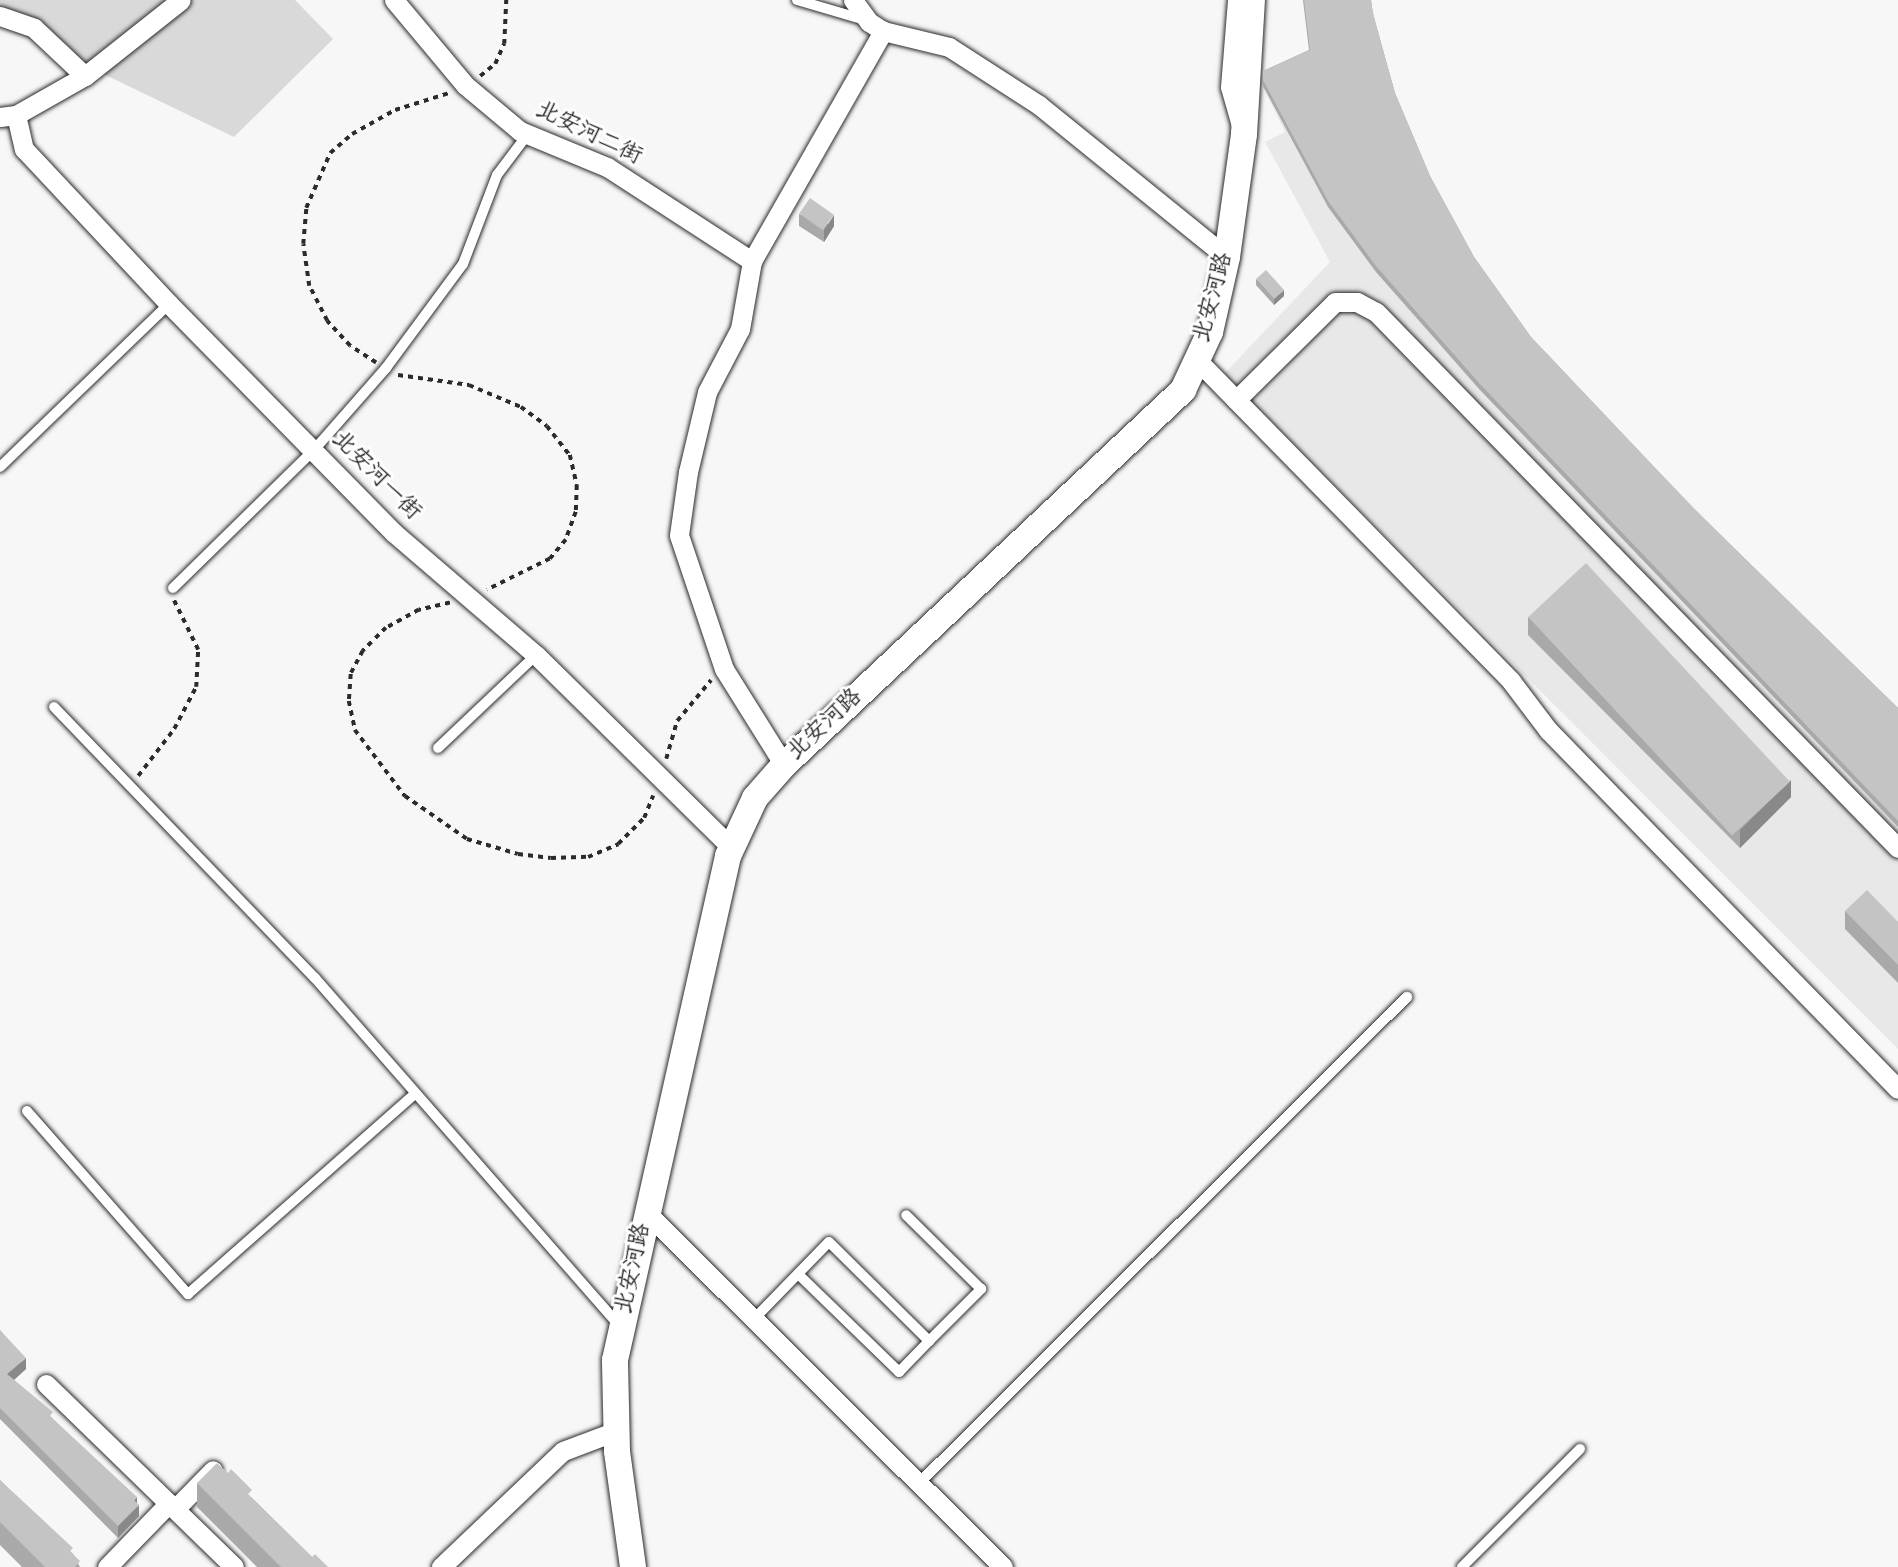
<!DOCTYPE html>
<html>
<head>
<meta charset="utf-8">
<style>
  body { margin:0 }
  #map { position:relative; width:1898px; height:1567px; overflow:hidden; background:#f7f7f7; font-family:"Gochi Hand","LXGW WenKai TC",sans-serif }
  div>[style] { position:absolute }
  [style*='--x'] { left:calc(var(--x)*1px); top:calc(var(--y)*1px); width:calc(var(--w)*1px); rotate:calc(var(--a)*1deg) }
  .built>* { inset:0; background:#e8e8e8 }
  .green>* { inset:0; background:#d9d9d9 }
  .path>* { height:3.5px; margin-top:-1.75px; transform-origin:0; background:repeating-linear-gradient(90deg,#2b2b2b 0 5px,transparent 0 10px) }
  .roads { filter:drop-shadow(0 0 2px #2b2b2b) drop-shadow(0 0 2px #2b2b2b) }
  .lane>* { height:10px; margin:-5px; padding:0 5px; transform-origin:5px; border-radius:5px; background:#fff }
  .street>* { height:19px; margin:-9.5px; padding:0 9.5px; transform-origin:9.5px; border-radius:9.5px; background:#fff }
  .secondary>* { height:26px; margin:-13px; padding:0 13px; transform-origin:13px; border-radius:13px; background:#fff }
  .wall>* { inset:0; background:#a9a9a9 }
  .shaded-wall>* { inset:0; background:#898989 }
  .building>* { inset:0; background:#c4c4c4; transform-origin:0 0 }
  span { translate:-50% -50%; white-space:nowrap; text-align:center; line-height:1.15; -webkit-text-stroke:6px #fff; paint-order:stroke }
  .street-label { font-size:23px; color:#2b2b2b }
</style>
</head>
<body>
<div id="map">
  <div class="built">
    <i style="clip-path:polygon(1303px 0,1370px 0,1395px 98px,1430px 182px,1474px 263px,1531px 342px,1898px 714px,1898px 1049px,1224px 374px,1330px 262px,1265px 142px,1285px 132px,1258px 77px,1310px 55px)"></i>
  </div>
  <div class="green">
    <i style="clip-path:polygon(0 0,295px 0,333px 39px,234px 137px,0 24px)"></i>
  </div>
  <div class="path">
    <i style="--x:480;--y:76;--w:19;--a:-39"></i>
    <i style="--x:495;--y:64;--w:22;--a:-66"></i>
    <i style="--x:504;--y:44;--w:44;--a:-87.4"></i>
    <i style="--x:376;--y:363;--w:31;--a:-147"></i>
    <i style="--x:350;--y:346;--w:34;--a:-133"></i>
    <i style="--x:327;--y:321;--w:39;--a:-117"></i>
    <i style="--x:309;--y:286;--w:42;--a:-98.1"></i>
    <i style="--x:303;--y:244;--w:36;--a:-85"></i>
    <i style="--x:306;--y:208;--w:60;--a:-66.4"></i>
    <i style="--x:330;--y:153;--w:29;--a:-41"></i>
    <i style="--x:352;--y:134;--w:49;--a:-29.2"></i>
    <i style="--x:395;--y:110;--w:57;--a:-17.5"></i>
    <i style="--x:398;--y:375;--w:72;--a:8"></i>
    <i style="--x:469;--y:385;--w:56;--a:22.9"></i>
    <i style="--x:521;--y:407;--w:32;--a:36"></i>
    <i style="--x:547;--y:426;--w:37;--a:52"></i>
    <i style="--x:570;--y:455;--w:31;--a:77"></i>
    <i style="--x:577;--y:485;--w:27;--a:92"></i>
    <i style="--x:576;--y:512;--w:30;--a:110"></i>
    <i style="--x:566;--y:540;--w:25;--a:130"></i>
    <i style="--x:550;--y:559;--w:70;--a:153.8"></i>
    <i style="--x:450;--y:603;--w:32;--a:167"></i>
    <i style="--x:419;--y:610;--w:38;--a:151"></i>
    <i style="--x:386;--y:628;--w:33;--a:135"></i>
    <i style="--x:363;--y:651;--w:26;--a:118"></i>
    <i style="--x:351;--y:674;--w:27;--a:94"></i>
    <i style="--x:349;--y:701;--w:30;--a:78"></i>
    <i style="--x:355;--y:730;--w:83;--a:52.9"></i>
    <i style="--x:405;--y:796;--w:75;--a:34.7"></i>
    <i style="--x:467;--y:839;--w:53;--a:16.4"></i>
    <i style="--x:518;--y:854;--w:33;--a:7"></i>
    <i style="--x:551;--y:858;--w:37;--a:-2"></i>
    <i style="--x:588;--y:857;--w:33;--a:-23"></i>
    <i style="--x:618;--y:844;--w:37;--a:-45"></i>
    <i style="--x:644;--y:818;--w:24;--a:-68"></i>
    <i style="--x:666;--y:759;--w:40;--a:-74"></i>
    <i style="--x:677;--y:721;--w:53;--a:-50.3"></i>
    <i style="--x:138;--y:776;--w:59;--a:-52.5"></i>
    <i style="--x:174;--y:729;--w:47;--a:-62.4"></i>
    <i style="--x:196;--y:687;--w:37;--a:-87"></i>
    <i style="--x:198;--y:650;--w:55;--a:-116.1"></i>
  </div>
  <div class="roads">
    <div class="lane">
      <i style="--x:797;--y:0;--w:71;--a:16.4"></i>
      <i style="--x:0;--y:467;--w:235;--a:-44"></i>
      <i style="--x:173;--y:588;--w:197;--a:-44.4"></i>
      <i style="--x:314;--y:450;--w:109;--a:-48.7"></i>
      <i style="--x:386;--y:368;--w:129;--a:-53.5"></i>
      <i style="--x:463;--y:264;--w:95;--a:-69.1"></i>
      <i style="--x:497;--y:175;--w:51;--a:-52.9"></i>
      <i style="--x:54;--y:707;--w:376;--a:46.1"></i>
      <i style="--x:315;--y:978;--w:463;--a:48.8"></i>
      <i style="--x:438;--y:748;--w:135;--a:-43.5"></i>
      <i style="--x:27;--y:1111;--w:244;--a:48.7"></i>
      <i style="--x:188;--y:1294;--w:303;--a:-41.4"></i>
      <i style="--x:798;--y:1274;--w:141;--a:44.1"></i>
      <i style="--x:899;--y:1372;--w:43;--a:-45.9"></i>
      <i style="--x:754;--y:1319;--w:107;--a:-45.8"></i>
      <i style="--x:829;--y:1242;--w:141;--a:44.7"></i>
      <i style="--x:929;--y:1341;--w:74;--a:-45"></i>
      <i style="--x:981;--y:1289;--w:105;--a:-135.4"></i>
      <i style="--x:919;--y:1483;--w:689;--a:-44.88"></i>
      <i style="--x:1462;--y:1567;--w:167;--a:-45"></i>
    </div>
    <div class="street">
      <i style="--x:394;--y:0;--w:111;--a:50.1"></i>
      <i style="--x:465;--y:85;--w:72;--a:39.9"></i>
      <i style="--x:520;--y:131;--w:94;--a:22.5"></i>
      <i style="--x:607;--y:167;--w:173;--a:33"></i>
      <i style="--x:853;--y:0;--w:27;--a:54"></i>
      <i style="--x:869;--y:22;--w:17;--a:33"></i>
      <i style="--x:1237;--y:0;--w:87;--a:94.6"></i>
      <i style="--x:1230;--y:87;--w:37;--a:74"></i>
      <i style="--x:0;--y:16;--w:36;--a:19"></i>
      <i style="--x:34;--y:28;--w:70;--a:43.3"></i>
      <i style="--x:16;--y:115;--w:35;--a:77"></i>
      <i style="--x:24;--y:149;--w:212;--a:46.9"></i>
      <i style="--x:169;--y:304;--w:321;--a:45.5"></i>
      <i style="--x:394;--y:533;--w:187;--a:40.7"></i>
      <i style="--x:536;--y:655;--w:275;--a:44.6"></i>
      <i style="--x:0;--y:117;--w:16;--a:-7"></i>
      <i style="--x:16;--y:115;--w:79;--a:-29.5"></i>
      <i style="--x:85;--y:76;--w:122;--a:-38.4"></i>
      <i style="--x:1197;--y:360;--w:449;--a:45.6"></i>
      <i style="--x:1511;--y:681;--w:61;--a:52.9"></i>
      <i style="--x:1548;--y:730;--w:501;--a:45.73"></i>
      <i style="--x:1236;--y:400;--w:139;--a:-44.7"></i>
      <i style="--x:1335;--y:302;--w:22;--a:0"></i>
      <i style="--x:1357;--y:302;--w:21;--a:28"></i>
      <i style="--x:1376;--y:312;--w:748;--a:45.76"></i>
      <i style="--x:784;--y:765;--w:113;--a:-122"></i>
      <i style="--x:724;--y:669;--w:141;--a:-108.6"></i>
      <i style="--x:679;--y:535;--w:64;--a:-81.9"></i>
      <i style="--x:688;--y:472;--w:82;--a:-76.6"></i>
      <i style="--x:707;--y:392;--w:71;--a:-62.4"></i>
      <i style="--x:740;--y:329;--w:69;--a:-80"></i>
      <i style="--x:752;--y:261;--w:265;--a:-60.3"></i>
      <i style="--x:883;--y:31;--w:68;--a:13.6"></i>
      <i style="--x:949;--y:47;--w:107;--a:32.8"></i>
      <i style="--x:1039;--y:105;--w:242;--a:39"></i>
      <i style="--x:647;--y:1213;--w:502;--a:44.84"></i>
      <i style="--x:46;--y:1384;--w:262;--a:44.2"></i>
      <i style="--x:175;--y:1509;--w:54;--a:-45.7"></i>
      <i style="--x:107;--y:1567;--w:89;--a:-45.9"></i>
      <i style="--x:441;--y:1567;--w:168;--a:-43.6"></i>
      <i style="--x:563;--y:1451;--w:57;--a:-20.7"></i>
    </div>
    <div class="secondary">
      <i style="--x:633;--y:1567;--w:117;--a:-97.9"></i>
      <i style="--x:617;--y:1451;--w:91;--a:-91.3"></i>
      <i style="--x:615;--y:1360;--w:517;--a:-77.36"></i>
      <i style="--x:728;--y:856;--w:64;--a:-65"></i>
      <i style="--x:755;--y:798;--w:44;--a:-48.7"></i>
      <i style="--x:784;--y:765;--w:548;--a:-43.22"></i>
      <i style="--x:1183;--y:390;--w:64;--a:-65"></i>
      <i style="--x:1210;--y:332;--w:77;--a:-77.2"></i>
      <i style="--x:1227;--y:257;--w:124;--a:-82.1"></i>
      <i style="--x:1244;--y:134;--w:134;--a:-86.6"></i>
    </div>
  </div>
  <div class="wall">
    <i style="clip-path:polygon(1303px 0,1371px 0,1373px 14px,1395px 93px,1430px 176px,1474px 257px,1531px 337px,1694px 509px,1898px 708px,1898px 827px,1480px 390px,1376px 272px,1328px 207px,1263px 86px,1263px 71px,1309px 50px)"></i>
    <i style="clip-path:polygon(799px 214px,834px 226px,824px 242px,799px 226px)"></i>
    <i style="clip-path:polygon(1256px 279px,1284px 296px,1274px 305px,1256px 285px)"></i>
    <i style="clip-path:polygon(1528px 617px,1791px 797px,1740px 848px,1528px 635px)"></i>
    <i style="clip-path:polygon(1845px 911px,1898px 922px,1898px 983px,1845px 929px)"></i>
    <i style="clip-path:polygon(0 1330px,26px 1369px,14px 1380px,137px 1503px,139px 1516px,118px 1538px,0 1419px)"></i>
    <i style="clip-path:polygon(0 1480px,73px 1554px,80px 1567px,22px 1567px,0 1545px)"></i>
    <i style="clip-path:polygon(197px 1483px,252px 1498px,312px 1557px,328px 1567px,257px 1567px,197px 1507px)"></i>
  </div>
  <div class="shaded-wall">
    <i style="clip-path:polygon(834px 215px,834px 226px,824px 242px,824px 230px)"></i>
    <i style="clip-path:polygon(1284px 290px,1284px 296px,1274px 305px,1274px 299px)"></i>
    <i style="clip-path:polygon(1791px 780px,1791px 797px,1740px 848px,1740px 830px)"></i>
    <i style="clip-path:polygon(26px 1358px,26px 1369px,7px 1386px,7px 1374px)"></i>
    <i style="clip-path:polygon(137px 1497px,137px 1507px,139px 1505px,139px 1516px,118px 1538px,118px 1526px,134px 1500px)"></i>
  </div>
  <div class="building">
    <i style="clip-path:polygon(1304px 0,1371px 0,1373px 14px,1395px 93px,1430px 176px,1474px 257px,1531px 337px,1694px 509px,1898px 708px,1898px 821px,1480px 384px,1376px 266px,1328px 201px,1263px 80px,1263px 71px,1310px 50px)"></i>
    <i style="left:810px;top:198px;width:29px;height:19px;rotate:35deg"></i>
    <i style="left:1266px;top:270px;width:27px;height:13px;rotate:48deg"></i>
    <i style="left:1586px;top:563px;width:299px;height:79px;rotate:47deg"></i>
    <i style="clip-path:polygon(1867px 890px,1898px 922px,1898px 965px,1845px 911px)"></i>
    <i style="clip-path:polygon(0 1330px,26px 1358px,7px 1374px,53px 1412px,50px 1416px,137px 1497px,134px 1500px,139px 1505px,118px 1526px,0 1408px)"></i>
    <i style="clip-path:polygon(217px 1463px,228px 1473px,231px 1469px,252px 1490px,248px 1494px,312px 1557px,315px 1554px,328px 1567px,281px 1567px,197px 1483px)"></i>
    <i style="clip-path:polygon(0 1480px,73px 1548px,70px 1551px,80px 1561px,75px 1567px,45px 1567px,0 1522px)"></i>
  </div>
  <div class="street-label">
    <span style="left:588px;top:135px;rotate:26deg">北安河二街</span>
    <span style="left:1215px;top:298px;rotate:-75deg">北安河路</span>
    <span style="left:375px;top:477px;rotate:45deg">北安河一街</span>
    <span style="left:826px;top:726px;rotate:-43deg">北安河路</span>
    <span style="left:635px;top:1269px;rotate:-78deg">北安河路</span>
  </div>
</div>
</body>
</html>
